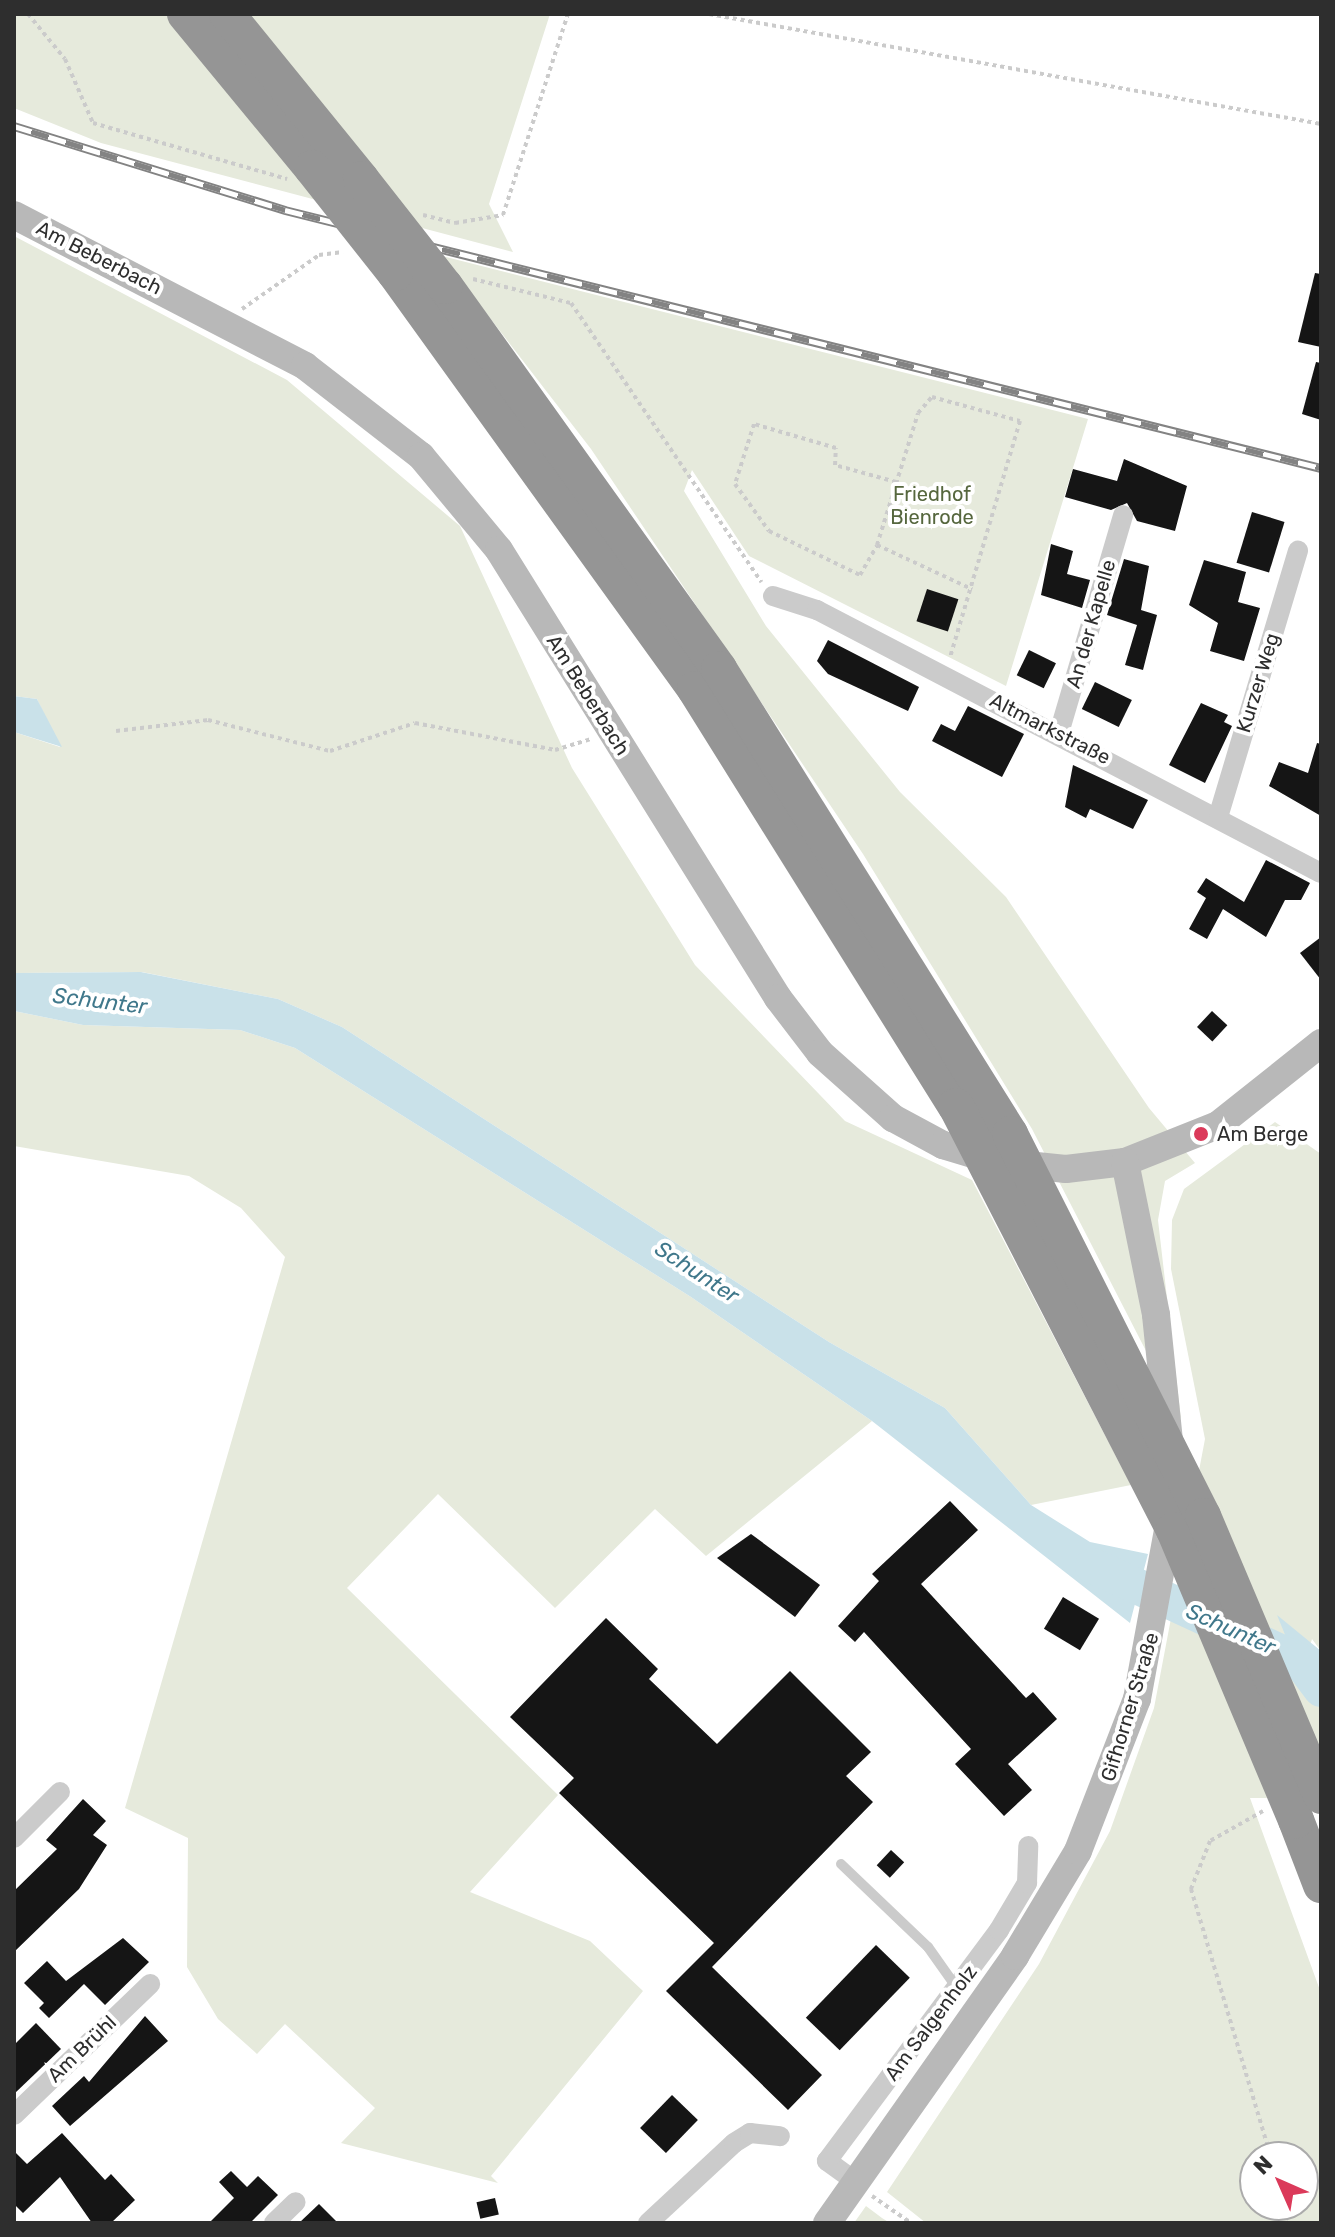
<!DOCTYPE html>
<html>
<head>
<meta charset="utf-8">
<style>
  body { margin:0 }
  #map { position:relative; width:1335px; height:2237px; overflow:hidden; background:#fff; font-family:Rubik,sans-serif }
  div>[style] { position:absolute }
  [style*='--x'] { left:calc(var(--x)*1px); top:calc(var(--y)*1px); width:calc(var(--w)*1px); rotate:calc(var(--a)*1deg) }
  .green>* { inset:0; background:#e6eadc }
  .water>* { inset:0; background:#c9e1e9 }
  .river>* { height:36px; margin:-18px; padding:0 18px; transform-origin:18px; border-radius:18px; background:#c9e1e9 }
  .building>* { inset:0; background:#151515; transform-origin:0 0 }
  .path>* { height:4px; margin-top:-2px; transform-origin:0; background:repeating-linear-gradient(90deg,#cbcbcb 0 4px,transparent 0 8px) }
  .lane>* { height:10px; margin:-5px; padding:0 5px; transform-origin:5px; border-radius:5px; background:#cbcbcb }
  .street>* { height:20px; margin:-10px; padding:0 10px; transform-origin:10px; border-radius:10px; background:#cbcbcb }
  .secondary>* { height:28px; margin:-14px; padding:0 14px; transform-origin:14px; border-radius:14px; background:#b8b8b8 }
  .highway>* { height:36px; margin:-18px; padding:0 18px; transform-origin:18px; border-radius:18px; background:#959595 }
  .rail>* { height:9px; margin-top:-4.5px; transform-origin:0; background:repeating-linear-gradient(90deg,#fff 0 18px,#838383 0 36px); box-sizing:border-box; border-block:2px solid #838383 }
  .highway-bridge>* { height:36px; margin:-18px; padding:0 18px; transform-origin:18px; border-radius:18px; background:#959595 }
  .dots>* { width:22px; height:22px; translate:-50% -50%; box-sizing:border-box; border:4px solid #fff; border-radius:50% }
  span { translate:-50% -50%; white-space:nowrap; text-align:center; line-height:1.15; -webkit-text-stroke:8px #fff; paint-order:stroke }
  .street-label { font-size:20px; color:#2e2e2e }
  .park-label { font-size:20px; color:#56673e }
  .poi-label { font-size:20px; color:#2e2e2e }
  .left { translate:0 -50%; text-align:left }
  .water-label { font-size:22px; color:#40788b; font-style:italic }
  .frame { position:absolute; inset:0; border:16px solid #2e2e2e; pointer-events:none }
  .north { position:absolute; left:1239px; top:2141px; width:80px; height:80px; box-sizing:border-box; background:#fff; border:2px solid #ababab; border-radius:50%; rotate:315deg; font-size:22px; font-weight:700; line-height:32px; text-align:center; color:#2e2e2e }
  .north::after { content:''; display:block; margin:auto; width:28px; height:36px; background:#db3a5a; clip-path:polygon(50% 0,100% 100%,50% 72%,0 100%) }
</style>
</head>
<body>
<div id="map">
  <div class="green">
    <i style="clip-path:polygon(14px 14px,550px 14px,489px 204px,513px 252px,101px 143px,14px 108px)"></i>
    <i style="clip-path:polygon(14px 236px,287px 380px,460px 526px,572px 768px,695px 965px,845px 1121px,972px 1180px,1131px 1485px,1031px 1505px,945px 1408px,829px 1342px,342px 1027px,278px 999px,142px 972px,14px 973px,14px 732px,60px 747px,37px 699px,14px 696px)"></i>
    <i style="clip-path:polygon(442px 256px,1088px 419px,1006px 686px,749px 556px,692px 470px,684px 491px,766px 626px,900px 792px,1006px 897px,1149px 1108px,1195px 1163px,1165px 1181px,1158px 1220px,1181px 1419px,1032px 1129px,863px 854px,591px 449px)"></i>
    <i style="clip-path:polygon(14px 1011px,83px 1025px,240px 1030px,295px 1048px,691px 1297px,872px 1421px,706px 1556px,655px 1509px,555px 1608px,438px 1494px,347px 1588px,558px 1795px,470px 1892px,590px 1941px,643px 1991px,491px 2176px,498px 2183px,341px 2143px,375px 2108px,285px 2024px,257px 2054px,218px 2019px,187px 1967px,188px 1838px,125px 1808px,285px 1257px,241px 1208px,189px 1176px,14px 1146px)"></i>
    <i style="clip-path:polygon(evenodd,1275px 1122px,1321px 1154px,1321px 1651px,1312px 1639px,1301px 1674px,1321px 1708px,1321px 1797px,1250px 1798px,1321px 1993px,1321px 2223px,926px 2223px,887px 2192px,1039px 1964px,1110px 1831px,1154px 1708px,1205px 1439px,1171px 1269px,1172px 1220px,1184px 1189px,1275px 1122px,1255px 2157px,1303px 2157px,1303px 2205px,1255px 2205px,1255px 2157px)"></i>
    <i style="clip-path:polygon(866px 2206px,882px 2218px,890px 2223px,854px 2223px)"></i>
  </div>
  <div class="water">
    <i style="clip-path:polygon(14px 696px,37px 699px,62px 747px,14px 732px)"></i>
    <i style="clip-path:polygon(141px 972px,278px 999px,342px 1027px,829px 1342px,945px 1408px,1031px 1505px,1090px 1542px,1148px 1554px,1130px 1623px,872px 1421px,691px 1297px,295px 1048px,240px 1030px,83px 1025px,14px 1011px,14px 973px)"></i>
    <i style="clip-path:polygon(1277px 1615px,1321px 1651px,1321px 1708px,1301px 1674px)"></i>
  </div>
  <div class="river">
    <i style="--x:1093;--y:1566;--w:228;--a:24.7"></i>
    <i style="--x:1300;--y:1661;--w:35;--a:53"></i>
  </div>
  <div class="building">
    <i style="clip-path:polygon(1315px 273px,1321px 274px,1321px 347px,1298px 342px)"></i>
    <i style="clip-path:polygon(1316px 362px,1321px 363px,1321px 420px,1302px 414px)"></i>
    <i style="clip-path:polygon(1124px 459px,1187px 486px,1175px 531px,1137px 521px,1127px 503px,1111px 510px,1065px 497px,1073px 469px,1117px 481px)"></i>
    <i style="left:1252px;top:512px;width:34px;height:53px;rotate:17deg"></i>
    <i style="clip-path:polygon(1051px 544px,1073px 551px,1067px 574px,1090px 580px,1082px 608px,1041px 595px)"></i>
    <i style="clip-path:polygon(1124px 559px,1149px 566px,1141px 610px,1157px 615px,1143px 670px,1125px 665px,1137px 625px,1107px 615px)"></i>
    <i style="clip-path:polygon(1204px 560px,1246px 572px,1238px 602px,1260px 608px,1244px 661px,1210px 651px,1218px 623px,1189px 605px)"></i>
    <i style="left:927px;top:589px;width:33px;height:34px;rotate:18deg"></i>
    <i style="clip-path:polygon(828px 640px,919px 687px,908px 711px,828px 674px,817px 661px)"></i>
    <i style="left:1029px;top:650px;width:30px;height:28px;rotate:26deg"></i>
    <i style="left:1095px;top:682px;width:41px;height:30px;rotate:26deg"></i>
    <i style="clip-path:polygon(1201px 703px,1228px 715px,1224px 722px,1232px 726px,1205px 783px,1169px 765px)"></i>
    <i style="clip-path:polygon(968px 706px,1024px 734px,1002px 777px,932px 741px,941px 724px,955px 731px)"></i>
    <i style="clip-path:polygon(1317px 743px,1321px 744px,1321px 816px,1269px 786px,1279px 762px,1308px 773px)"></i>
    <i style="clip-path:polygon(1073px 765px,1148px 800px,1133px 829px,1090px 809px,1086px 818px,1065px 807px)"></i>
    <i style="clip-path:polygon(1266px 860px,1310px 883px,1301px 900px,1285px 900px,1266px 937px,1223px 909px,1207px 939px,1189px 929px,1206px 898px,1197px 892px,1206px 878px,1244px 902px)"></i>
    <i style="clip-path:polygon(1321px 937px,1321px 980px,1300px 953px)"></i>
    <i style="left:1212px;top:1011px;width:21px;height:22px;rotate:43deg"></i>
    <i style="clip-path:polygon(950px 1501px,978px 1530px,921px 1584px,1026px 1698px,1033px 1692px,1057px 1719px,1008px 1764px,1032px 1790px,1004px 1816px,955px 1764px,971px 1749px,864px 1632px,855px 1642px,838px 1626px,879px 1581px,872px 1574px)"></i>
    <i style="clip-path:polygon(751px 1534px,820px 1585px,795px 1617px,717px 1558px)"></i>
    <i style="left:1063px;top:1597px;width:42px;height:37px;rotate:31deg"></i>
    <i style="clip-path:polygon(606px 1618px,658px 1669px,649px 1679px,717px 1744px,790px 1671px,871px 1752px,846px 1776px,873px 1802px,712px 1967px,822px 2075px,788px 2110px,666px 1991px,714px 1943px,559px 1793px,574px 1778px,510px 1717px)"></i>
    <i style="clip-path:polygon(83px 1799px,106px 1821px,93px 1835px,107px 1845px,79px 1889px,14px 1952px,14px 1891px,57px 1849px,46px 1840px)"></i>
    <i style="left:891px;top:1850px;width:18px;height:21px;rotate:43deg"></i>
    <i style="clip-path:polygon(123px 1938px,149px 1962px,105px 2005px,84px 1984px,49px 2018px,39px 2008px,44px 2003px,24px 1983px,47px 1961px,66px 1981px)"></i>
    <i style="left:876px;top:1945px;width:47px;height:101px;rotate:44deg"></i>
    <i style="clip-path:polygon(145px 2016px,168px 2041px,70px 2126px,52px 2106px,84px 2076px,89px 2082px)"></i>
    <i style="clip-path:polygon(36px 2023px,61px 2049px,14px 2094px,14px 2045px)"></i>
    <i style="left:672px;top:2095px;width:36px;height:46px;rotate:44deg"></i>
    <i style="clip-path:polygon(62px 2133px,105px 2180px,111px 2174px,135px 2200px,111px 2223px,92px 2223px,60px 2177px,23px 2213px,14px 2204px,14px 2151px,27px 2164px)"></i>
    <i style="clip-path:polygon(231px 2171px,247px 2187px,258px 2176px,278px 2195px,250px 2223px,209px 2223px,234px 2198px,219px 2182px)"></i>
    <i style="left:495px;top:2198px;width:17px;height:19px;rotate:77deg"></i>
    <i style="clip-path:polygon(319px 2204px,338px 2223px,299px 2223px)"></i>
  </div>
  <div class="path">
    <i style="--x:28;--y:14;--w:58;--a:50.6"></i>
    <i style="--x:65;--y:59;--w:70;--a:66.4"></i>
    <i style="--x:93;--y:123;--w:202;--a:16.1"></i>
    <i style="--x:709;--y:14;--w:622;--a:10.19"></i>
    <i style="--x:423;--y:215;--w:33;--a:14"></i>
    <i style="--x:455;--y:223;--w:49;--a:-9.5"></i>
    <i style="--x:503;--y:215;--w:211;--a:-72.1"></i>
    <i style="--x:473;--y:279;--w:101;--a:13.8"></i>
    <i style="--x:571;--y:303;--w:338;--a:55.7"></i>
    <i style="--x:242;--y:309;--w:94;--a:-35"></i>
    <i style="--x:319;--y:255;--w:24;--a:-7"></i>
    <i style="--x:896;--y:482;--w:63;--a:-164.4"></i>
    <i style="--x:835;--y:465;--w:17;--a:-87"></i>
    <i style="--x:836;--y:448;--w:85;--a:-163.7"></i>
    <i style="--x:754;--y:424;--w:63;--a:107.6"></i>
    <i style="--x:735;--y:484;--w:58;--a:54.1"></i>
    <i style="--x:769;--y:531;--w:101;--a:25.8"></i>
    <i style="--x:860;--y:575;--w:34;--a:-60"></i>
    <i style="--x:877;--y:545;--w:105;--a:24.9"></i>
    <i style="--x:877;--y:545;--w:138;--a:-72.7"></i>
    <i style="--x:918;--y:413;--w:21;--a:-49"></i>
    <i style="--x:932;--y:397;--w:91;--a:15.3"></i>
    <i style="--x:1020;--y:421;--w:247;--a:106.5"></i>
    <i style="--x:116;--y:731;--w:93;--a:-6.8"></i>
    <i style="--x:208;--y:720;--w:126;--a:14.3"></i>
    <i style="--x:330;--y:751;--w:89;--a:-18.2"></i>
    <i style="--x:415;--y:723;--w:143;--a:10.9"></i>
    <i style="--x:555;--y:750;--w:39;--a:-17"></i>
    <i style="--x:1263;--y:1811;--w:61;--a:150.5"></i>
    <i style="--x:1210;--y:1841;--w:52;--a:111.6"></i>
    <i style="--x:1191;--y:1889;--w:280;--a:73.4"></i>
    <i style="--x:872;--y:2196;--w:47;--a:34.7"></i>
    <i style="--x:1283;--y:2205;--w:18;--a:81"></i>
  </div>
  <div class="lane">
    <i style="--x:841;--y:1864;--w:120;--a:43.7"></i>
    <i style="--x:928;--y:1947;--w:50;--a:54.7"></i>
  </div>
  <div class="street">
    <i style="--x:773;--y:596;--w:46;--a:17.7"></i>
    <i style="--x:817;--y:610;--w:568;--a:27.56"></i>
    <i style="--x:1059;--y:733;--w:227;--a:-73.6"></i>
    <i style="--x:1219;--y:814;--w:275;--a:-73.3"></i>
    <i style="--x:14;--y:1838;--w:65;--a:-45"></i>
    <i style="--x:14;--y:2115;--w:189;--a:-43.9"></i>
    <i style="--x:856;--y:2182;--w:36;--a:-144"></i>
    <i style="--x:827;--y:2161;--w:288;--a:-53.3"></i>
    <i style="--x:999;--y:1930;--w:55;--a:-59.2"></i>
    <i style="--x:1027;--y:1883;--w:37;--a:-88"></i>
    <i style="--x:274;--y:2223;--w:30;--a:-44"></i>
    <i style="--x:648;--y:2223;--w:117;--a:-42.9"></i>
    <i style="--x:734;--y:2143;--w:19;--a:-32"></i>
    <i style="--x:750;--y:2133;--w:30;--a:6"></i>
  </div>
  <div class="secondary">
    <i style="--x:14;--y:215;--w:328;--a:27.4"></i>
    <i style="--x:305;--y:366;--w:147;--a:37.8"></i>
    <i style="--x:421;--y:456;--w:122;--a:50.3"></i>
    <i style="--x:499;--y:550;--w:528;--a:58.09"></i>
    <i style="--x:778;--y:998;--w:69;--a:52.6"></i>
    <i style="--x:820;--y:1053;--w:98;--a:41.7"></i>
    <i style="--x:893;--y:1118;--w:57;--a:28.4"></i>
    <i style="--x:943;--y:1145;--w:59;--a:16.9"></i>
    <i style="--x:999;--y:1162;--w:67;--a:6"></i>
    <i style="--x:1066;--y:1169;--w:59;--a:-6.8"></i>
    <i style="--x:1125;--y:1162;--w:100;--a:-21.7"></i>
    <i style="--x:1218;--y:1125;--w:132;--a:-38.5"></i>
    <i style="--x:1125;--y:1162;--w:156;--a:78.5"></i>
    <i style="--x:1156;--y:1315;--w:127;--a:84.1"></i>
    <i style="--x:827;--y:2223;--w:327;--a:-54.8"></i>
    <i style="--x:1015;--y:1956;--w:122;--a:-59"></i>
    <i style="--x:1078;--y:1851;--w:163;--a:-68.8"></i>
    <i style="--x:1137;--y:1699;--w:183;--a:-79.6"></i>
  </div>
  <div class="highway">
    <i style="--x:185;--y:14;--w:200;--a:50.5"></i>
    <i style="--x:227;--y:14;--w:213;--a:50.9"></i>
    <i style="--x:395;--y:273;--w:513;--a:54.2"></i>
    <i style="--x:695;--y:689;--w:492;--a:58"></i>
    <i style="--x:445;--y:286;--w:471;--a:54.4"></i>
    <i style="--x:719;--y:669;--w:549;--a:57.96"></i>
    <i style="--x:1296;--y:1820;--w:70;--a:69"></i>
  </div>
  <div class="rail">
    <i style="--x:14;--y:126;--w:284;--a:17.2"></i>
    <i style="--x:285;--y:210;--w:1068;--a:13.98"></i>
  </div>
  <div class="highway-bridge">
    <i style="--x:312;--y:168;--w:134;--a:51.7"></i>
    <i style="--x:361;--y:179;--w:136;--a:51.9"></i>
    <i style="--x:956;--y:1106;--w:477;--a:62.8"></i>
    <i style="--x:1174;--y:1530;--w:315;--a:67.2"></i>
    <i style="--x:1010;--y:1134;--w:428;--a:63.2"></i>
    <i style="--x:1203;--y:1516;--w:304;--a:67.1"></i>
  </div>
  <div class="dots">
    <i style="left:1201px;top:1134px;background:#db3a5a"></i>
  </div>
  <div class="street-label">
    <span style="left:99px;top:258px;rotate:27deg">Am Beberbach</span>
    <span style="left:1091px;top:624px;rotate:-74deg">An der Kapelle</span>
    <span style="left:1258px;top:683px;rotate:-73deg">Kurzer Weg</span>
    <span style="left:588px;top:695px;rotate:58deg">Am Beberbach</span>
    <span style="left:1050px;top:729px;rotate:27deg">Altmarkstraße</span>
    <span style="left:1130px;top:1707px;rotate:-73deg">Gifhorner Straße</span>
    <span style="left:931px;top:2023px;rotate:-53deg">Am Salgenholz</span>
    <span style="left:82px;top:2049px;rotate:-44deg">Am Brühl</span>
  </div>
  <div class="park-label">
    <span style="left:932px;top:506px">Friedhof<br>Bienrode</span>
  </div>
  <div class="poi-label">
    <span class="left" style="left:1217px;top:1134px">Am Berge</span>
  </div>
  <div class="water-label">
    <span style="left:100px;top:1001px;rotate:7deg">Schunter</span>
    <span style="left:697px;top:1272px;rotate:33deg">Schunter</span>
    <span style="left:1231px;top:1629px;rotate:24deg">Schunter</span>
  </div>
  <div class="frame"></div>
  <div class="north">N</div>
</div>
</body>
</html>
